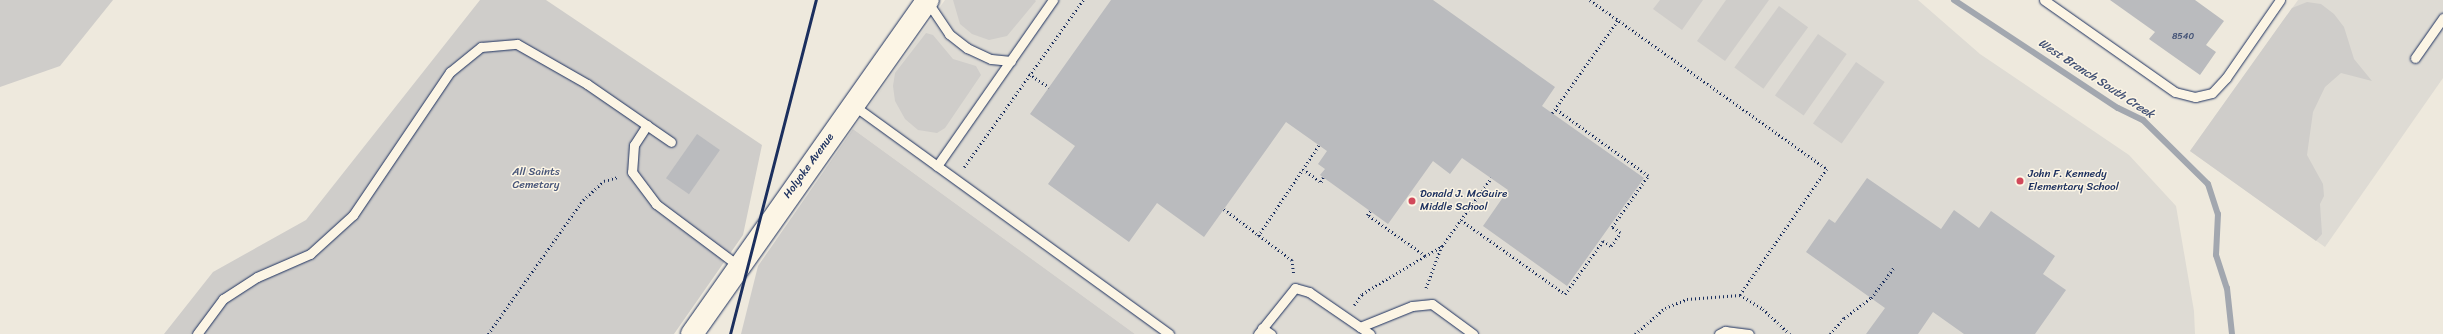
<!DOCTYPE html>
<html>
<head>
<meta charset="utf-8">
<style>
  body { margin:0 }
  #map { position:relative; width:2443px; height:334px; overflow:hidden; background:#eee9dd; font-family:Sriracha,sans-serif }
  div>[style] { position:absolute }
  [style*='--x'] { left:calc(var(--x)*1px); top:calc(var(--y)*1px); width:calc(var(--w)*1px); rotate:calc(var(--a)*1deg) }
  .built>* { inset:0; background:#dedbd4 }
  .green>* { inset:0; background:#cfcdca; transform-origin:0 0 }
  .stream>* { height:6px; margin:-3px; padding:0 3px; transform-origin:3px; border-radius:3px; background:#a2a7af }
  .building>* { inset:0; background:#babbbe; transform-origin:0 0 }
  .path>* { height:2.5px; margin-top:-1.25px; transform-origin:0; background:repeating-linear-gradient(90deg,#1b2f5e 0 1px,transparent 0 4px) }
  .roads { filter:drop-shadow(0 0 1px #1b2f5e) drop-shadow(0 0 1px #1b2f5e) }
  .service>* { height:9px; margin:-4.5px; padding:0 4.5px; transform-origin:4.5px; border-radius:4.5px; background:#fcf5e5 }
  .tertiary>* { height:22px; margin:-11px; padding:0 11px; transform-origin:11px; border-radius:11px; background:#fcf5e5 }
  .rail>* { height:3px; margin:-1.5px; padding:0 1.5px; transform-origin:1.5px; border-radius:1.5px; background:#1b2f5e }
  .dots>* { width:11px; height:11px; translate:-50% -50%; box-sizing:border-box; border:2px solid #fcf5e5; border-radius:50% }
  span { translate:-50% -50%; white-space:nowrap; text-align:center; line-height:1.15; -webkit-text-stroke:3px #fcf5e5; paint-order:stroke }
  .number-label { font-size:9px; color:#435276 }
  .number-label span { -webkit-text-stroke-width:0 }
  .street-label { font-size:11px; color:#1b2f5e }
  .park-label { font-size:11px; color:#485679 }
  .poi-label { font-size:11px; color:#1b2f5e }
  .left { translate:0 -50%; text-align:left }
  .water-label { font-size:12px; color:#445376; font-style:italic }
</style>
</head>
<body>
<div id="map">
  <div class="built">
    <i style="clip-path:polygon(945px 0,1918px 0,1980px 54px,2129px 155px,2176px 206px,2194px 311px,2195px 334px,1135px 334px,853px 129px)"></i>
    <i style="clip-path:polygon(2298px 0,2443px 0,2443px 78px,2325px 247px,2190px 151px)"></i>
  </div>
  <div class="green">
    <i style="clip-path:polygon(0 0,113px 0,60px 66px,0 87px)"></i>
    <i style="clip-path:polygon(480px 0,546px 0,762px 145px,743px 235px,674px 334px,164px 334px,213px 272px,306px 220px)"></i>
    <i style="clip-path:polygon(953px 0,1035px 0,1036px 1px,1007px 36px,989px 40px,972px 34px,960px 24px)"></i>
    <i style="clip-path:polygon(1660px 0,1703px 0,1682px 30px,1653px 9px)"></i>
    <i style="clip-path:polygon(1726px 0,1769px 0,1725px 61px,1697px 41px)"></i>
    <i style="clip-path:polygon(2307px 2px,2321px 4px,2334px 14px,2344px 27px,2354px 59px,2372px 81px,2341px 73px,2325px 87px,2313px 112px,2307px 155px,2323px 184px,2324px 196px,2320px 204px,2322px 234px,2316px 241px,2190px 151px,2292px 8px)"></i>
    <i style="left:1779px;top:6px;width:36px;height:76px;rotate:36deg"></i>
    <i style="clip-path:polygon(926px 33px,933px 35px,953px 59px,976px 66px,981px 75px,945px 128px,937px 133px,918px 130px,905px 119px,895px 101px,893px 86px,895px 73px)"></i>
    <i style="left:1818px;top:34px;width:35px;height:75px;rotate:35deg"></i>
    <i style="left:1856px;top:62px;width:35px;height:75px;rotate:35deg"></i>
    <i style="clip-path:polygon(853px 129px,1135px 334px,741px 334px,758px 266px)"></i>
  </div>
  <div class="stream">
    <i style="--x:1954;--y:0;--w:196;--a:33.4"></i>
    <i style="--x:2118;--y:108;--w:28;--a:26"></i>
    <i style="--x:2143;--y:120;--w:91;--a:44.6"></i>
    <i style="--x:2208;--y:184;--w:32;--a:72"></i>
    <i style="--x:2218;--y:214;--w:41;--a:92.8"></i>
    <i style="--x:2216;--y:255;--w:35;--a:72"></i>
    <i style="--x:2227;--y:288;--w:46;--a:83.8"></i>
  </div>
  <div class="building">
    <i style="clip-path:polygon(1111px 0,1433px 0,1555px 87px,1542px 106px,1644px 178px,1567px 286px,1483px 226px,1508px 190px,1462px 158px,1450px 174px,1433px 161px,1388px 224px,1320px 175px,1325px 169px,1318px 164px,1327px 151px,1286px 122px,1204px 237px,1157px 203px,1129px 242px,1048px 184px,1075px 146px,1030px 114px)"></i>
    <i style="clip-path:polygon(2110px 0,2195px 0,2224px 21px,2206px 45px,2216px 52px,2200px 75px,2149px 39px,2155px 32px)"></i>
    <i style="left:697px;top:134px;width:28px;height:54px;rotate:35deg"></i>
    <i style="clip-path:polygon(1867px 178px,1941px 229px,1954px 210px,1979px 228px,1991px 211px,2055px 256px,2043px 274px,2066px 290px,2035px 334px,1964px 334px,1933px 312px,1918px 334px,1866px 334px,1885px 308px,1806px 252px,1829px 219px,1835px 223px)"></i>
  </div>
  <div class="path">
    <i style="--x:1590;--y:0;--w:291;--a:35.5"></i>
    <i style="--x:1827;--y:169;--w:153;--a:124.6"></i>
    <i style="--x:1740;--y:295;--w:27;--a:31"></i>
    <i style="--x:1763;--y:309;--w:37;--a:43"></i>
    <i style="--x:1029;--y:74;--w:24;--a:33"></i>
    <i style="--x:1552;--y:113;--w:114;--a:-54.6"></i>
    <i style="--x:964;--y:167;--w:205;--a:-54.5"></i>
    <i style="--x:1303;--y:169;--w:22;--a:36"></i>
    <i style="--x:1321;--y:182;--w:5;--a:-68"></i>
    <i style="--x:1224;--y:209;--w:85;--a:36.9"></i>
    <i style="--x:1292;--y:260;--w:14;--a:82"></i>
    <i style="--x:1461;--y:220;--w:128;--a:35.4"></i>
    <i style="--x:1565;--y:294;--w:65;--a:-54.4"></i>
    <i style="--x:1603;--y:241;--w:9;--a:32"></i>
    <i style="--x:1611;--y:246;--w:16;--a:-55"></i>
    <i style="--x:1620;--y:233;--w:10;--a:-143"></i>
    <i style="--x:1612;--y:227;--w:62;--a:-54.8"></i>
    <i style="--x:1648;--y:176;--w:115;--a:-144.2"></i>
    <i style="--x:1258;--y:236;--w:110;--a:-56.2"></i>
    <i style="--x:1442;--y:246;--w:84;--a:-54.2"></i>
    <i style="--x:1425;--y:256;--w:20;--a:-30"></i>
    <i style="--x:1442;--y:246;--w:46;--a:110.4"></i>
    <i style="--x:1354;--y:305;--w:14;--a:-54"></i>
    <i style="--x:1362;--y:294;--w:74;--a:-31.1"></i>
    <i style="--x:1425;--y:256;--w:71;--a:-144.7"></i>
    <i style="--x:1367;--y:215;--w:5;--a:-53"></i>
    <i style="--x:488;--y:334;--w:164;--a:-54.7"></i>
    <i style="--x:583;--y:200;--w:28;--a:-42"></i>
    <i style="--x:604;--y:181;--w:15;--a:-16"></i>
    <i style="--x:1635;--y:334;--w:40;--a:-41"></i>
    <i style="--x:1665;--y:308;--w:24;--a:-22"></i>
    <i style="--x:1687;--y:299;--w:53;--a:-4.3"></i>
    <i style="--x:1830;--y:334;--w:21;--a:-49"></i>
    <i style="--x:1844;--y:318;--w:34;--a:-37"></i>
    <i style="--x:1871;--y:298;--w:39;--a:-53"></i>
  </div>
  <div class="roads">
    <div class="service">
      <i style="--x:2044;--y:0;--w:160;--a:35.1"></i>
      <i style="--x:2175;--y:92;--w:21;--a:14"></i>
      <i style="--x:2195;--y:97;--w:17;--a:-13"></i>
      <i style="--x:2212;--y:93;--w:21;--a:-47"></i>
      <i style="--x:2226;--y:78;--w:95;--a:-55.3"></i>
      <i style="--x:927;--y:1;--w:40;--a:56"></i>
      <i style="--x:949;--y:34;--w:23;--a:38"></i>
      <i style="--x:967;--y:48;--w:26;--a:25"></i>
      <i style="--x:991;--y:59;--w:20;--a:6"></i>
      <i style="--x:2415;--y:58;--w:49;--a:-55"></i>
      <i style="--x:853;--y:105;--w:390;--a:35.9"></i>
      <i style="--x:647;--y:125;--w:24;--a:123"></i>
      <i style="--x:634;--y:145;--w:27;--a:94"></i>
      <i style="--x:632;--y:172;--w:40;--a:53"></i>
      <i style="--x:656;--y:204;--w:104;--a:36.8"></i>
      <i style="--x:937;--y:166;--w:203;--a:-55.1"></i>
      <i style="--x:1360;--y:327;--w:56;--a:-22"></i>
      <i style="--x:1412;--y:306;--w:20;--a:-6"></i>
      <i style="--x:1432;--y:304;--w:51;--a:36.2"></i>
      <i style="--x:1262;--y:328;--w:11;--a:34"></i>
      <i style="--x:197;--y:334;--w:44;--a:-53.4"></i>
      <i style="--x:223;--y:299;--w:40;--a:-32.9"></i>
      <i style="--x:257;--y:277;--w:58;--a:-23.5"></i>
      <i style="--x:310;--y:254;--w:58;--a:-42.2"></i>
      <i style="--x:353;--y:215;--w:173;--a:-55.9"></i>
      <i style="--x:450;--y:72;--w:40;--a:-39"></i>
      <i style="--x:481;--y:47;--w:36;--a:-5"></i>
      <i style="--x:517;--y:44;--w:81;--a:29.7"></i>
      <i style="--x:587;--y:84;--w:102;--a:34.6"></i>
      <i style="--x:1258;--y:334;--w:59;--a:-51.2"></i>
      <i style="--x:1295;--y:288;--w:15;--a:16"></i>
      <i style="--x:1309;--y:292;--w:74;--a:34.5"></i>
      <i style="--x:1719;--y:334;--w:7;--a:-27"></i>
      <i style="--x:1725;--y:331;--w:24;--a:7"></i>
    </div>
    <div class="tertiary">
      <i style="--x:692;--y:334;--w:409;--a:-54.8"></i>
    </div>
  </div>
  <div class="rail">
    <i style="--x:730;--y:334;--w:345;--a:-75.6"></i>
  </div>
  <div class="dots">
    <i style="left:2020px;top:181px;background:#d1495b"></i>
    <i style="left:1412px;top:201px;background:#d1495b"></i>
  </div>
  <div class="number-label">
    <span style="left:2183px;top:36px">8540</span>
  </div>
  <div class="street-label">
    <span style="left:809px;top:166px;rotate:-54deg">Holyoke Avenue</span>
  </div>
  <div class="park-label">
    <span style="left:536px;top:179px">All Saints<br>Cemetary</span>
  </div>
  <div class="poi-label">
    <span class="left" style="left:2028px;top:181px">John F. Kennedy<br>Elementary School</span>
    <span class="left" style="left:1420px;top:201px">Donald J. McGuire<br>Middle School</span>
  </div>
  <div class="water-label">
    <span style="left:2096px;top:79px;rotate:33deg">West Branch South Creek</span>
  </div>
</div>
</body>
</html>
